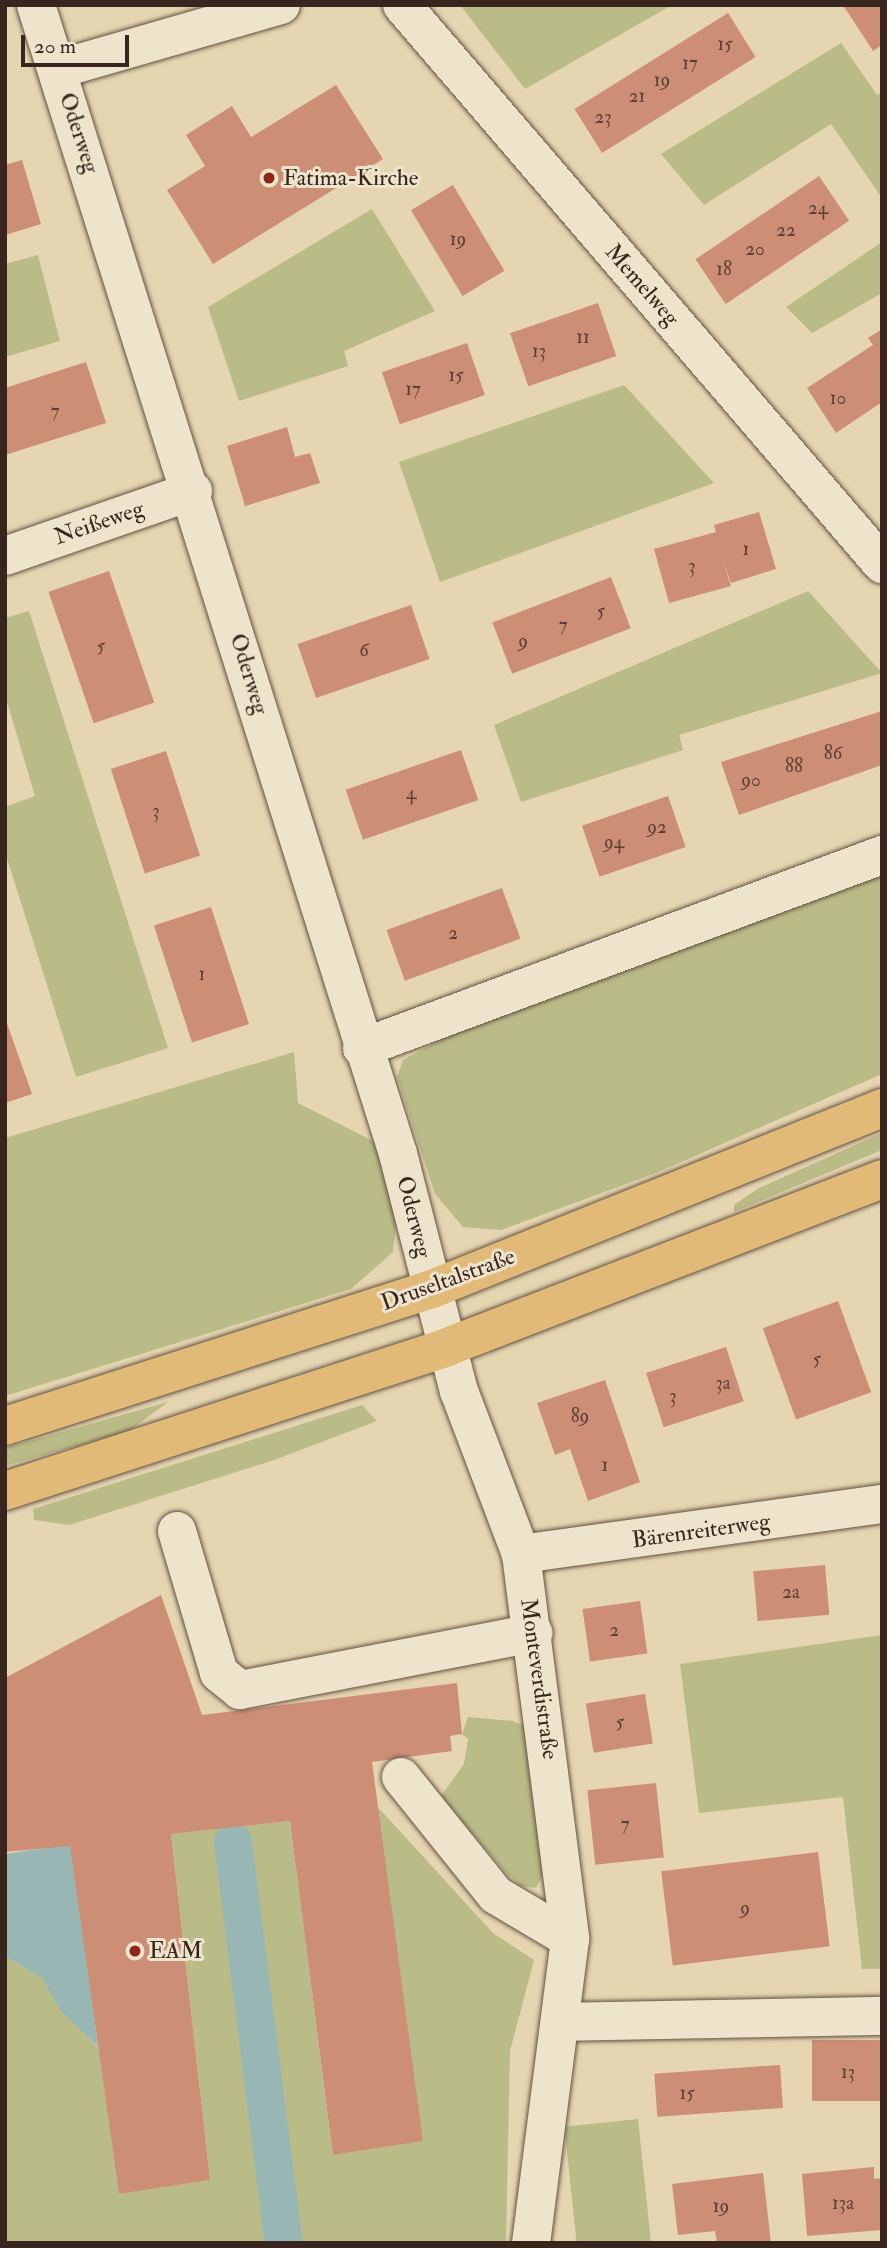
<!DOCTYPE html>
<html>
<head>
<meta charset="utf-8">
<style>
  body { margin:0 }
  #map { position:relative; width:887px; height:2248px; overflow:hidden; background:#e5d5b0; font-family:"IM FELL Double Pica",serif }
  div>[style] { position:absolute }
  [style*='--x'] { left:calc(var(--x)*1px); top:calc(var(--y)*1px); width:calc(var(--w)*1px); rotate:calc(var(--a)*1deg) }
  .green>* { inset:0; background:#babc87; transform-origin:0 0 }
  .water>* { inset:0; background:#98b7b4 }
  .canal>* { height:38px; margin:-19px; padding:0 19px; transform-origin:19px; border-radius:19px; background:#98b7b4 }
  .building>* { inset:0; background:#cd8e76; transform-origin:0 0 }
  .roads { filter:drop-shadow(0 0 2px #635242) drop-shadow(0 0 2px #635242) }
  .minor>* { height:38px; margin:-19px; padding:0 19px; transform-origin:19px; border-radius:19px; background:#eee4cc }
  .major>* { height:38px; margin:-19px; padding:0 19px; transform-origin:19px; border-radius:19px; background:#e2ba78 }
  .dots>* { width:19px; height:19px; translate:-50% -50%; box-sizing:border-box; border:4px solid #eee4cc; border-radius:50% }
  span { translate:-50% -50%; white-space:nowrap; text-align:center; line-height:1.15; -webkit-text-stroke:6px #eee4cc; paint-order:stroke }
  .number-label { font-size:19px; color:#5d4034 }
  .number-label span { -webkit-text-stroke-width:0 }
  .street-label { font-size:23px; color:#38261e }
  .poi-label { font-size:23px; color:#38261e }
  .left { translate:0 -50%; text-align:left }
  .frame { position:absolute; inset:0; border:7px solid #38261e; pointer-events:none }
  .scale { position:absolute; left:21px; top:35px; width:108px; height:32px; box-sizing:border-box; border:4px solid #38261e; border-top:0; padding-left:9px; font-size:21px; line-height:24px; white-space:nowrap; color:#38261e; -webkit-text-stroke:5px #eee4cc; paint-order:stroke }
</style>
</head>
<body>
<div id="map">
  <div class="green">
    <i style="clip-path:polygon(460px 5px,672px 5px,525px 89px)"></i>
    <i style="clip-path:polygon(841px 43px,877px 95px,882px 93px,882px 198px,831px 124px,704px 205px,661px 154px)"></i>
    <i style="clip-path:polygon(372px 209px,435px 311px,344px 351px,348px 366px,239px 401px,208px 307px)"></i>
    <i style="clip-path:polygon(882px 242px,882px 293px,812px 333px,786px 307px)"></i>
    <i style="clip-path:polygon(38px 255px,60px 341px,5px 357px,5px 264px)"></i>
    <i style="clip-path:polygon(624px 385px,714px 483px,440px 582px,399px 462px)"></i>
    <i style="clip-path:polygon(808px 591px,882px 673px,679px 735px,683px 750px,521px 802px,494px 725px)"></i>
    <i style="clip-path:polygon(29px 611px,168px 1048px,76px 1077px,5px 852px,5px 807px,35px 796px,5px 695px,5px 618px)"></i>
    <i style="clip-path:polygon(882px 871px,882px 1074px,656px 1173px,501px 1230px,463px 1227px,435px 1194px,397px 1077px,403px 1060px,451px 1034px)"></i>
    <i style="clip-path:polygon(294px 1052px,298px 1103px,375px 1142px,398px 1207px,393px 1252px,351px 1289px,5px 1396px,5px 1138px)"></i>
    <i style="clip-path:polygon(882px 1133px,882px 1150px,734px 1212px,734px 1205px,759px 1188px)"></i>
    <i style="clip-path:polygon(168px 1402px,129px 1431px,5px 1466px,5px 1448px)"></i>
    <i style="clip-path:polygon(362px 1405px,377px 1421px,274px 1460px,69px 1525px,34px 1520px,33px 1509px)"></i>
    <i style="clip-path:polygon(882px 1635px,882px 1969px,862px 1969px,843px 1797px,699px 1813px,680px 1664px)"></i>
    <i style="clip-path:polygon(468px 1717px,513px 1721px,533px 1730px,543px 1875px,536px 1888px,521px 1886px,507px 1874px,441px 1796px,464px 1764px,468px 1739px,462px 1734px)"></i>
    <i style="clip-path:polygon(376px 1805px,493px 1933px,534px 1960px,510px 2051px,506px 2243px,5px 2243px,5px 1956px,42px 1978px,62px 2011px,99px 2049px,119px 2194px,210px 2180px,171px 1834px,290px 1821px,333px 2155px,422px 2141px)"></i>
    <i style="left:638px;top:2119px;width:125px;height:74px;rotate:84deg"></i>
  </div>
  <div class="water">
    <i style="clip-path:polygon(72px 1844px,98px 2047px,61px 2011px,42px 1978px,5px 1956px,5px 1854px)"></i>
  </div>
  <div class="canal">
    <i style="--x:233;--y:1842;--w:404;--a:82.8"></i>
  </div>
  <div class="building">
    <i style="clip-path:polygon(843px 5px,882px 5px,882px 45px,873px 51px)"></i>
    <i style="left:728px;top:13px;width:52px;height:181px;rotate:58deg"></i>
    <i style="clip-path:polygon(336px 85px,383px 159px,213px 264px,167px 190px,205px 166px,186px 135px,232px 106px,251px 137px)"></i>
    <i style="clip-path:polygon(22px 160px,41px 224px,5px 235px,5px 165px)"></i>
    <i style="left:819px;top:176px;width:54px;height:149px;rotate:56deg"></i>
    <i style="left:453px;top:185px;width:100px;height:49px;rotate:59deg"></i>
    <i style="left:598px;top:303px;width:56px;height:93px;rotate:71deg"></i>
    <i style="clip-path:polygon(882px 329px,882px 402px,836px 433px,807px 388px,873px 345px,868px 338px)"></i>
    <i style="left:467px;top:343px;width:55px;height:90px;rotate:71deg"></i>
    <i style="clip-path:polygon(86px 362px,106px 423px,5px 455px,5px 388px)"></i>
    <i style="clip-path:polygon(287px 427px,295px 457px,310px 453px,320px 483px,245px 506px,227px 446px)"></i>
    <i style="clip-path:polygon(759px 512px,776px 569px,731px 583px,723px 560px,731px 586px,669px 603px,654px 549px,716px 532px,714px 525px)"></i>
    <i style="left:109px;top:571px;width:139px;height:64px;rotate:71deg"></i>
    <i style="left:611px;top:577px;width:55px;height:127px;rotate:69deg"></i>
    <i style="left:411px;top:605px;width:57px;height:120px;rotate:71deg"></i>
    <i style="clip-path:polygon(882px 711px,882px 765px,739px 815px,721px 762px)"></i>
    <i style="left:461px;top:750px;width:53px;height:122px;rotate:71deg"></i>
    <i style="left:166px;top:751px;width:110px;height:58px;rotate:72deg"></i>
    <i style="left:668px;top:796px;width:54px;height:91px;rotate:71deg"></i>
    <i style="left:502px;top:888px;width:54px;height:123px;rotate:70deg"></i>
    <i style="left:211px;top:907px;width:123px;height:60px;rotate:72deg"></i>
    <i style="clip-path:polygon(5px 1018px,32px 1094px,5px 1103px)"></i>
    <i style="left:838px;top:1301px;width:97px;height:80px;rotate:70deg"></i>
    <i style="left:726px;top:1347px;width:57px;height:84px;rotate:72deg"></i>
    <i style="clip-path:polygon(605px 1380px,640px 1482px,588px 1501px,570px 1449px,555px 1455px,537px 1403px)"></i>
    <i style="left:825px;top:1565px;width:50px;height:72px;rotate:85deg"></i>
    <i style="clip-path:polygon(161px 1595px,202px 1715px,457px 1683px,462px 1734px,450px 1736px,452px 1751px,372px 1762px,423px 2141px,333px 2155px,290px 1821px,171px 1834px,210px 2180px,119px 2194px,70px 1846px,5px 1852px,5px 1678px)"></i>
    <i style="left:640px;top:1601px;width:53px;height:58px;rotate:82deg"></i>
    <i style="left:645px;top:1694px;width:50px;height:60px;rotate:81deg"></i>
    <i style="left:656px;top:1783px;width:75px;height:69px;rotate:84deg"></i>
    <i style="left:818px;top:1852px;width:95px;height:158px;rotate:83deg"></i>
    <i style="left:882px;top:2040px;width:61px;height:70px;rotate:90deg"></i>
    <i style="left:780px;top:2065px;width:43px;height:126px;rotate:86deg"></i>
    <i style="clip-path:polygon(874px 2167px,874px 2179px,882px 2178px,882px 2230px,807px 2236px,802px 2174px)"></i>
    <i style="clip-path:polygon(763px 2173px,771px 2243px,717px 2243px,715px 2231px,678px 2235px,672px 2184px)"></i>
  </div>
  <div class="roads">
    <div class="minor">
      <i style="--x:36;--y:5;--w:1205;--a:72.51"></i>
      <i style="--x:398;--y:1154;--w:245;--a:75.6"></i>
      <i style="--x:459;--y:1391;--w:174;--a:69.2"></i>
      <i style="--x:521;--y:1554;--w:388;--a:82.7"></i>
      <i style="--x:570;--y:1939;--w:306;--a:97.3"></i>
      <i style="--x:402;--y:5;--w:737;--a:49.35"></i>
      <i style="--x:59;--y:69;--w:231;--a:-16.1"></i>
      <i style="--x:5;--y:556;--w:199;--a:-19.1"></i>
      <i style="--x:362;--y:1048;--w:555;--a:-20.36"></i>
      <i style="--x:177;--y:1531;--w:148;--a:73.5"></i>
      <i style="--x:219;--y:1673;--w:27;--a:39"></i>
      <i style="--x:240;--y:1690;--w:299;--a:-11"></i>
      <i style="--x:521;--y:1554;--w:364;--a:-7.9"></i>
      <i style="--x:401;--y:1777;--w:151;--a:51.2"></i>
      <i style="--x:496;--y:1895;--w:86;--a:30.7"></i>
      <i style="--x:561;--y:2022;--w:321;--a:-1.1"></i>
    </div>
    <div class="major">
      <i style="--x:5;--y:1426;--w:448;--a:-17.8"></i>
      <i style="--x:432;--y:1289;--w:485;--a:-21.9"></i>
      <i style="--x:5;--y:1491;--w:465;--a:-18"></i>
      <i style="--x:447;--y:1347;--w:466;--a:-21.1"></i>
    </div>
  </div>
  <div class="dots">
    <i style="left:269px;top:178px;background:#8f2418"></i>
    <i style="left:135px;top:1951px;background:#8f2418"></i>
  </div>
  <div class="number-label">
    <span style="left:725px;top:45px">15</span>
    <span style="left:690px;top:64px">17</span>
    <span style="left:662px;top:81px">19</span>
    <span style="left:637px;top:97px">21</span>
    <span style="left:603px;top:118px">23</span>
    <span style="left:818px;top:209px">24</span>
    <span style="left:786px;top:231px">22</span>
    <span style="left:458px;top:240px">19</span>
    <span style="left:755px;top:250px">20</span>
    <span style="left:724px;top:270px">18</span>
    <span style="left:583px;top:338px">11</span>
    <span style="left:539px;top:352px">13</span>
    <span style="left:456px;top:376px">15</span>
    <span style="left:413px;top:390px">17</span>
    <span style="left:838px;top:399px">10</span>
    <span style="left:55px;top:412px">7</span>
    <span style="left:746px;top:550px">1</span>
    <span style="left:692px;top:567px">3</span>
    <span style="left:601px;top:612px">5</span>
    <span style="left:563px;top:626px">7</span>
    <span style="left:523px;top:642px">9</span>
    <span style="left:101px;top:647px">5</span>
    <span style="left:364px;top:651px">6</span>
    <span style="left:833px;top:754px">86</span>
    <span style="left:794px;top:767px">88</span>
    <span style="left:751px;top:781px">90</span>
    <span style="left:411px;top:794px">4</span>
    <span style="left:156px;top:812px">3</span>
    <span style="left:657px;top:828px">92</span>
    <span style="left:614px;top:843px">94</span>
    <span style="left:453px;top:934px">2</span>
    <span style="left:202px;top:975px">1</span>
    <span style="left:817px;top:1360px">5</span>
    <span style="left:723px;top:1384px">3a</span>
    <span style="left:673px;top:1397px">3</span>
    <span style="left:580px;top:1417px">89</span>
    <span style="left:605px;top:1466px">1</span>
    <span style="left:791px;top:1593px">2a</span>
    <span style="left:614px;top:1631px">2</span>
    <span style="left:620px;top:1723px">5</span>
    <span style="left:625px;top:1825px">7</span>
    <span style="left:745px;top:1909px">9</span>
    <span style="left:848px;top:2073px">13</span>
    <span style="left:687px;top:2094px">15</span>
    <span style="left:843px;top:2204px">13a</span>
    <span style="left:721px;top:2207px">19</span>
  </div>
  <div class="street-label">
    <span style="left:79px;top:133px;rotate:72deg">Oderweg</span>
    <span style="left:642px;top:285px;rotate:49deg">Memelweg</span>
    <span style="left:99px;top:523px;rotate:-19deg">Neißeweg</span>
    <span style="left:249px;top:674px;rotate:73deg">Oderweg</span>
    <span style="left:414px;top:1217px;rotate:76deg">Oderweg</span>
    <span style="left:448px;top:1280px;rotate:-20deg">Druseltalstraße</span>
    <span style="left:701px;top:1531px;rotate:-8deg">Bärenreiterweg</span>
    <span style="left:539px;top:1679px;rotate:82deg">Monteverdistraße</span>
  </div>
  <div class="poi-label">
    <span class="left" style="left:283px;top:178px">Fatima-Kirche</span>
    <span class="left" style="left:149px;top:1951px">EAM</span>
  </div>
  <div class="frame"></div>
  <div class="scale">20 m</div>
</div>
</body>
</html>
